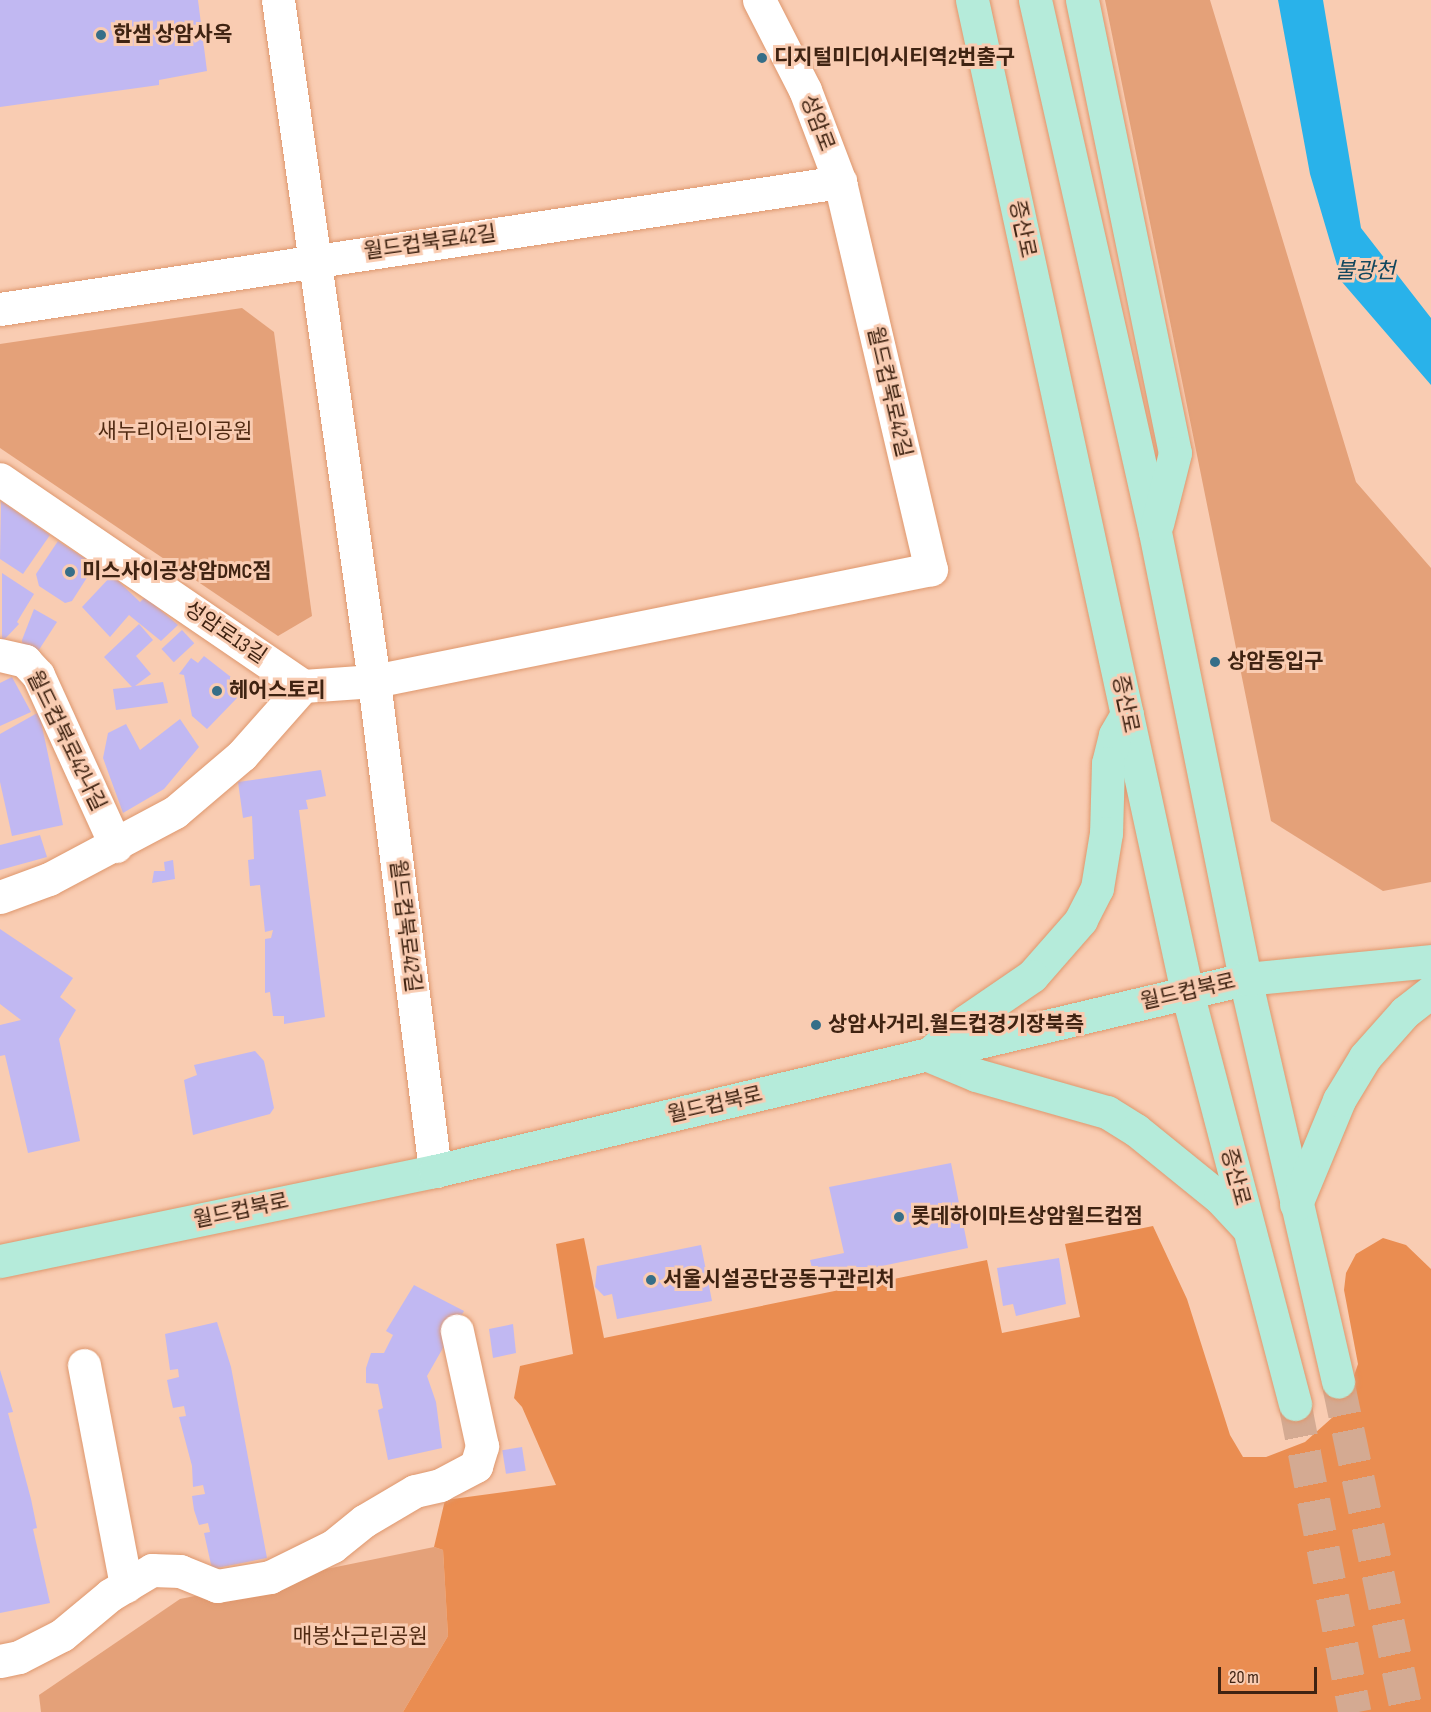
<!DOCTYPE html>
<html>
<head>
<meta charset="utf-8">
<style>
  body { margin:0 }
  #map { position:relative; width:1431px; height:1712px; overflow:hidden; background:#f9ccb2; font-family:"Sofia Sans Condensed","Noto Sans KR",sans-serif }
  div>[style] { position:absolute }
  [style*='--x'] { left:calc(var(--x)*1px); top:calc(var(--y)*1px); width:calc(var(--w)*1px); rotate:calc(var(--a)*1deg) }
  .green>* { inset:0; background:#e4a179 }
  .forest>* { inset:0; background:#ea8d51 }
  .water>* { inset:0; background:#29b2ea }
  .building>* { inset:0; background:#c1b8f2; transform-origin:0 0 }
  .major-tunnel>* { height:33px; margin-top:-16.5px; transform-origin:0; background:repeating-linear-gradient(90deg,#d4aa92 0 33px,transparent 0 49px) }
  .roads { filter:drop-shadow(0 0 2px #de976d) drop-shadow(0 0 2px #de976d) }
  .minor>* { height:33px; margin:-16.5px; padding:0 16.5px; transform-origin:16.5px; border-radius:16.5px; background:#fff }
  .major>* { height:33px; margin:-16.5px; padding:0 16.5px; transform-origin:16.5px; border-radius:16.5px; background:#b5ebda }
  .dots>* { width:16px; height:16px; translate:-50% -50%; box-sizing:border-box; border:3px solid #f9ccb2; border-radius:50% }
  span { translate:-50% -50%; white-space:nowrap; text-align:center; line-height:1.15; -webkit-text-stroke:6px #f9ccb2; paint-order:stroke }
  .poi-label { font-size:21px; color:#3f2312; font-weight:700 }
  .left { translate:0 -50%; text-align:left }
  .street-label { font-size:21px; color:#3f2312 }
  .park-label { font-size:21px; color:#512b13 }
  .water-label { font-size:22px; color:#12475e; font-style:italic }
  .scale { position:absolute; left:1218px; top:1667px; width:99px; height:27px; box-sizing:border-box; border:3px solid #3f2312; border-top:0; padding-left:8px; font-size:18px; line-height:21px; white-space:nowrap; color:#3f2312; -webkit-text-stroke:4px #f9ccb2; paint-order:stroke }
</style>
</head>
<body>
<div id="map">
  <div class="green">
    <i style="clip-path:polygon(1105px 0,1210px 0,1356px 482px,1431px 568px,1431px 882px,1383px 891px,1271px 821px)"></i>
    <i style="clip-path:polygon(242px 308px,274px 332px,312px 616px,278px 636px,0 448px,0 344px)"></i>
    <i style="clip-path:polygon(434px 1547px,443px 1550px,448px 1636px,403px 1712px,41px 1712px,39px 1695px,180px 1599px)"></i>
  </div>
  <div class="forest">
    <i style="clip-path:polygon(1153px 1226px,1187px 1299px,1230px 1435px,1243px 1457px,1266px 1457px,1305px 1442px,1343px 1408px,1358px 1364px,1344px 1290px,1346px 1273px,1356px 1254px,1383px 1238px,1406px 1245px,1431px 1269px,1431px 1712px,403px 1712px,448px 1636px,443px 1550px,434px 1547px,445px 1500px,556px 1485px,522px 1407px,514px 1398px,520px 1366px,573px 1354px,556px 1244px,584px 1238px,604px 1338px,987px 1260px,1002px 1333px,1080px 1317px,1065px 1244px)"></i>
  </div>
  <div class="water">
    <i style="clip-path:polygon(1278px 0,1323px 0,1361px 228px,1431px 318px,1431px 385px,1342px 282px,1310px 174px)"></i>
  </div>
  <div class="building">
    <i style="clip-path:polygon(0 0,198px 0,207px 71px,159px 80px,159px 85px,0 107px)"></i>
    <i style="clip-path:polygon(1px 501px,50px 535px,23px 574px,0 559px)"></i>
    <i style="clip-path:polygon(58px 541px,95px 565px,72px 601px,65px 603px,39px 586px,36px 574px)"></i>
    <i style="clip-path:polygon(2px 573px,34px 594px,17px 622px,19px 624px,2px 642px)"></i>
    <i style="clip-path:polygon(112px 575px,140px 602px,145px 597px,178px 625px,161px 641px,129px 615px,110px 637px,82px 607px)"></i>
    <i style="clip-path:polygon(34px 609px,57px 622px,33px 659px,22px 647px,22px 640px)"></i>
    <i style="clip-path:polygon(139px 624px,153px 640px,136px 656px,151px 674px,135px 686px,163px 682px,168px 703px,116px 710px,113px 689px,132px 687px,104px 657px)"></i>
    <i style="left:182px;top:630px;width:18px;height:28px;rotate:47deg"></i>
    <i style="clip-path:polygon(204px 656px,236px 681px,229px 690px,238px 697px,207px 729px,192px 716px,184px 675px,179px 674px,191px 658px,198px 663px)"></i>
    <i style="clip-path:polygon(12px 677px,31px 712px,0 726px,0 683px)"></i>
    <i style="clip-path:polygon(39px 712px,63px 825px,12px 836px,0 782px,0 734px)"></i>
    <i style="clip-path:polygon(180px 719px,199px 747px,164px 789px,123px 813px,103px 758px,108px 733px,126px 724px,140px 750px)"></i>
    <i style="clip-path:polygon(321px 770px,326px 796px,306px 800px,308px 809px,299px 810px,325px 1017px,284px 1024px,284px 1016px,273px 1016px,270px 992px,265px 993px,265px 939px,271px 938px,273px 930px,265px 932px,260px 885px,250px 886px,248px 860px,254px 859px,252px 816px,243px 818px,238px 782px)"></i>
    <i style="clip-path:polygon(40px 835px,47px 857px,0 870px,0 845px)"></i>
    <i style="clip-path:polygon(173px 860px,175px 879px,152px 883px,154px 871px,165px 871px,164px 862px)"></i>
    <i style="clip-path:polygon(0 929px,73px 978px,60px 997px,76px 1010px,59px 1039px,80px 1141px,28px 1153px,5px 1055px,0 1056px,0 1025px,21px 1020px,0 1004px)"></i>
    <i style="clip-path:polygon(255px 1051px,264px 1061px,274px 1108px,270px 1114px,193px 1135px,184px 1080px,197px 1075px,194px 1065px)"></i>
    <i style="clip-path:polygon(951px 1163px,968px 1248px,815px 1280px,810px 1260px,844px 1253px,829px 1187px)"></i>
    <i style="clip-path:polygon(701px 1245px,712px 1301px,617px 1319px,612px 1294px,604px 1296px,595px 1287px,597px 1266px)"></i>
    <i style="clip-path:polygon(1059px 1258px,1066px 1304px,1016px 1316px,1013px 1304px,1003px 1306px,997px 1268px)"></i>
    <i style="clip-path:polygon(414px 1285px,464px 1311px,427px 1376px,436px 1402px,442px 1448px,388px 1460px,378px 1410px,383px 1408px,378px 1384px,366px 1383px,366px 1368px,371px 1353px,384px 1353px,393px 1335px,386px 1331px)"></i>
    <i style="clip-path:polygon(217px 1322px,231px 1367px,267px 1558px,212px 1569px,204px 1533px,210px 1532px,208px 1523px,199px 1525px,194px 1510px,192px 1496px,205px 1494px,203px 1485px,193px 1487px,192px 1466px,179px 1417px,186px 1416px,184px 1406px,173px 1408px,170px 1395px,167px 1380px,179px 1377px,178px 1369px,170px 1370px,165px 1334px)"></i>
    <i style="clip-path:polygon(513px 1324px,516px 1353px,493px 1358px,489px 1329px)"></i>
    <i style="clip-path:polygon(0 1370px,13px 1412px,8px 1413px,31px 1499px,37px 1528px,33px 1529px,50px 1603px,0 1613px)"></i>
    <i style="left:522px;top:1447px;width:24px;height:20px;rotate:81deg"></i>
  </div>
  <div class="major-tunnel">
    <i style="--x:1338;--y:1382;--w:337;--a:78.2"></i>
    <i style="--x:1295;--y:1404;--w:314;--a:79"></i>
  </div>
  <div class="roads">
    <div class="minor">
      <i style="--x:278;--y:0;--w:688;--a:81.98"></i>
      <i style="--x:374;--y:681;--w:494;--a:82.9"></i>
      <i style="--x:759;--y:0;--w:101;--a:62.9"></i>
      <i style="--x:805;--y:90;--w:98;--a:69.2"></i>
      <i style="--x:0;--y:309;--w:850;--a:-8.6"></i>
      <i style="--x:840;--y:182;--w:398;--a:76.8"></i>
      <i style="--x:931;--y:569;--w:568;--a:168.63"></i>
      <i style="--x:374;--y:681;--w:71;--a:176"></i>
      <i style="--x:303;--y:686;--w:367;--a:-145.7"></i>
      <i style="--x:0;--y:655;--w:26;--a:13"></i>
      <i style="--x:25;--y:661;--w:19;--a:47"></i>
      <i style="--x:38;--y:675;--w:188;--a:65.5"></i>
      <i style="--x:0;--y:897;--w:52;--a:-20.2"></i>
      <i style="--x:49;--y:879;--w:143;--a:-28"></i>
      <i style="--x:175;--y:812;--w:88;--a:-40.4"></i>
      <i style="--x:242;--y:755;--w:92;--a:-48.5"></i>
      <i style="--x:84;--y:1365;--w:225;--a:79.2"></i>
      <i style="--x:0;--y:1661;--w:19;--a:-12"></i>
      <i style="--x:19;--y:1657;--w:48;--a:-27.1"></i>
      <i style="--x:62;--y:1635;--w:62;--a:-39.8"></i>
      <i style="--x:110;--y:1595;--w:49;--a:-30.8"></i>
      <i style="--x:152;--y:1570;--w:28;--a:2"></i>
      <i style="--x:180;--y:1571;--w:40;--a:22"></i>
      <i style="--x:217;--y:1586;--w:54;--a:-9.6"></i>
      <i style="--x:270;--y:1577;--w:70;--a:-26.2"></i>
      <i style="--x:333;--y:1546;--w:40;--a:-39"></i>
      <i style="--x:364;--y:1521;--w:59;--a:-30.5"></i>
      <i style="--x:415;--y:1491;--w:26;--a:-13"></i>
      <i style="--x:440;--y:1485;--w:41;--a:-27.8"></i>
      <i style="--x:476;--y:1466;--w:21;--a:-73"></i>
      <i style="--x:482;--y:1446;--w:118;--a:-102.3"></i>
    </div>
    <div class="major">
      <i style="--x:972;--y:0;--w:1015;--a:77.77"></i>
      <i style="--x:1187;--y:992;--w:426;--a:75.3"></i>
      <i style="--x:1035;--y:0;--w:545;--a:77.29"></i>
      <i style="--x:1155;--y:532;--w:464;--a:78.6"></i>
      <i style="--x:1247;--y:987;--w:405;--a:77"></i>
      <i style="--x:1082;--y:0;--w:462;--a:78.4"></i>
      <i style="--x:1175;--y:453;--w:73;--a:104.2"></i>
      <i style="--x:1127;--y:714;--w:24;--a:120"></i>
      <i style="--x:1115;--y:735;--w:29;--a:104"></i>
      <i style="--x:1108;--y:763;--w:70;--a:91.6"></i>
      <i style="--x:1106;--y:833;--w:56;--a:99.3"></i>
      <i style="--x:1097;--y:888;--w:36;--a:117"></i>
      <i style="--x:1081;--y:920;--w:74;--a:131.2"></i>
      <i style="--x:1032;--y:976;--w:80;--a:145.7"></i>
      <i style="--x:966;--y:1021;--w:51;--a:138.2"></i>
      <i style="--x:928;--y:1055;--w:52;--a:22.6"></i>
      <i style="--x:976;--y:1075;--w:136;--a:15.8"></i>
      <i style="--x:1107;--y:1112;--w:34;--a:32"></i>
      <i style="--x:1136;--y:1130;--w:108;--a:39"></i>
      <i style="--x:1220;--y:1198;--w:41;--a:47"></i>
      <i style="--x:1296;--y:1204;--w:113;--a:-67.5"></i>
      <i style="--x:1339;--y:1100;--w:50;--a:-58.8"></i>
      <i style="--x:1365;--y:1057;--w:60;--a:-48.4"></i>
      <i style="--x:1405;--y:1012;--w:33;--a:-38"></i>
      <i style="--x:0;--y:1261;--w:444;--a:-11.7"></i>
      <i style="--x:435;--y:1171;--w:832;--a:-13.34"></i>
      <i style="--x:1245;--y:979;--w:187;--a:-5.5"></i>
    </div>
  </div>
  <div class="dots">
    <i style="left:101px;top:35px;background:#366e88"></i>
    <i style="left:762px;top:58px;background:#366e88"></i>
    <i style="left:70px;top:572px;background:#366e88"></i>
    <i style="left:1215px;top:662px;background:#366e88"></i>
    <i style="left:217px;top:691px;background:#366e88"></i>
    <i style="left:816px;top:1025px;background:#366e88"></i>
    <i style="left:899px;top:1217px;background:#366e88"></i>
    <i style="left:651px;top:1280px;background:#366e88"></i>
  </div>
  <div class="poi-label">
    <span class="left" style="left:113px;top:35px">한샘 상암사옥</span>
    <span class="left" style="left:774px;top:58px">디지털미디어시티역2번출구</span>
    <span class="left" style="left:82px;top:572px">미스사이공상암DMC점</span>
    <span class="left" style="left:1227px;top:662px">상암동입구</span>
    <span class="left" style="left:229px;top:691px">헤어스토리</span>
    <span class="left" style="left:828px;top:1025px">상암사거리.월드컵경기장북측</span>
    <span class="left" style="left:911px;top:1217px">롯데하이마트상암월드컵점</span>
    <span class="left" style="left:663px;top:1280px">서울시설공단공동구관리처</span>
  </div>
  <div class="street-label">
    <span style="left:817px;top:123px;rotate:69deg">성암로</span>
    <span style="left:1022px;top:229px;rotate:78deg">증산로</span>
    <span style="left:430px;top:243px;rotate:-8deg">월드컵북로42길</span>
    <span style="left:889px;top:392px;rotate:77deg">월드컵북로42길</span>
    <span style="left:225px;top:633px;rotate:34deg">성암로13길</span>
    <span style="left:1125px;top:704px;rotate:78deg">증산로</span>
    <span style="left:66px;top:741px;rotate:64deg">월드컵북로42나길</span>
    <span style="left:405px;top:926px;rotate:83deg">월드컵북로42길</span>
    <span style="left:1188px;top:992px;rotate:-13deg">월드컵북로</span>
    <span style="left:715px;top:1105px;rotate:-13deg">월드컵북로</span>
    <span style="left:1235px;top:1177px;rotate:75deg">증산로</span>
    <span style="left:241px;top:1211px;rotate:-12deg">월드컵북로</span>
  </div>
  <div class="park-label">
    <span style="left:175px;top:432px">새누리어린이공원</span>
    <span style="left:360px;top:1637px">매봉산근린공원</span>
  </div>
  <div class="water-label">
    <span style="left:1365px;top:272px">불광천</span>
  </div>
  <div class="scale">20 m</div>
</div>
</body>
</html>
